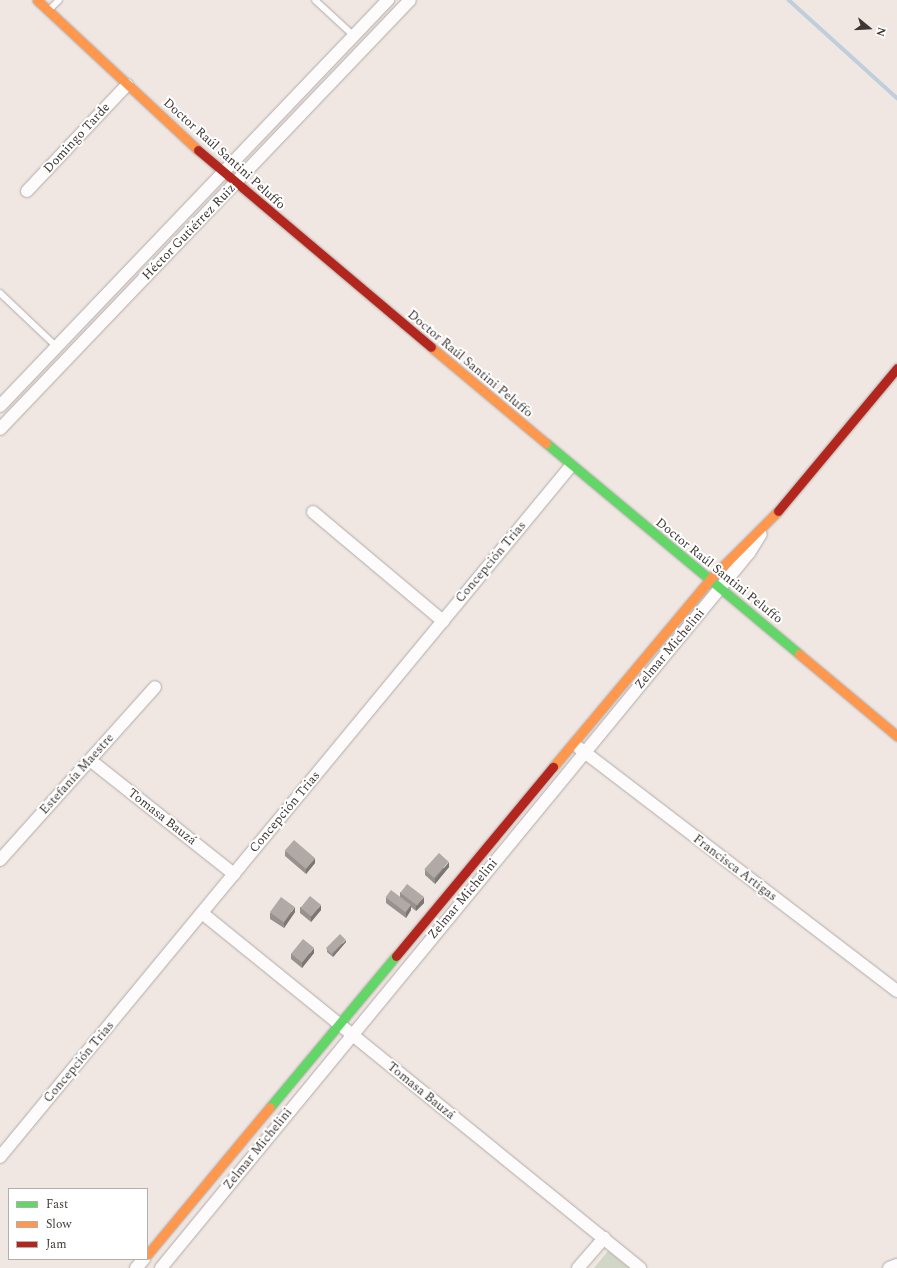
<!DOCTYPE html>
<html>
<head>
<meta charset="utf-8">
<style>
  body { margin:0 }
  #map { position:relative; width:897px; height:1268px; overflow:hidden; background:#f0e7e3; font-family:Spectral,serif }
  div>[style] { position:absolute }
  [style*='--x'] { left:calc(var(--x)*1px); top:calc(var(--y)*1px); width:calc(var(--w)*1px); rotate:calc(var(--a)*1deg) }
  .green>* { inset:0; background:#d1d6c6 }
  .stream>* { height:3.5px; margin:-1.75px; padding:0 1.75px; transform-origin:1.75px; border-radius:1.75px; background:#becedb }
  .roads { filter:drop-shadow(0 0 1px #b1aaa7) drop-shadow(0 0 1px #b1aaa7) }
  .lane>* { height:6px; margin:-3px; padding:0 3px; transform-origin:3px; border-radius:3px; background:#fdfbfb }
  .street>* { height:12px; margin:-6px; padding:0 6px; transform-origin:6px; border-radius:6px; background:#fdfbfb }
  .fast>* { height:9px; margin:-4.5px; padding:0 4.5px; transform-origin:4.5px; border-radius:4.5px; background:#63d668 }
  .slow>* { height:9px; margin:-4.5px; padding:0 4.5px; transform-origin:4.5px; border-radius:4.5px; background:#ff974d }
  .jam>* { height:9px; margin:-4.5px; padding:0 4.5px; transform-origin:4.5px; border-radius:4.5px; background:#b3261e }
  .wall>* { inset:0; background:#97918e }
  .shaded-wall>* { inset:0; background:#7b7674 }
  .building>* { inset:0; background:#b0a9a5; transform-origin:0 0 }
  span { translate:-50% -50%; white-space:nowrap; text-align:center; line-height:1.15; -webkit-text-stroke:4px #fff; paint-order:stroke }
  .street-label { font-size:13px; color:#3e3734 }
  .legend { position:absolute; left:8px; top:1188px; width:140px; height:72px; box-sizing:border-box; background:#fff; border:1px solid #b2afae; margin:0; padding:5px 7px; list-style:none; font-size:12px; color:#3e3734 }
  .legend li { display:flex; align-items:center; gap:8px; height:20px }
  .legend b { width:20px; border:1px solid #b2afae }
  .north { position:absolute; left:849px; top:8px; width:40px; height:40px; -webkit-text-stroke:3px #fff; paint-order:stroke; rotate:108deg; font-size:11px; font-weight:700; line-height:16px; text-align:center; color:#3e3734 }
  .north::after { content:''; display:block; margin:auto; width:14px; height:18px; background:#3e3734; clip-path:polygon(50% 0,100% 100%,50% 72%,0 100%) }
</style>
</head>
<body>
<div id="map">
  <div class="green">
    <i style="clip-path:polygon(608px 1251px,629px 1268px,594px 1268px)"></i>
  </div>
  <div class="stream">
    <i style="--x:789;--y:0;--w:146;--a:42.2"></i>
  </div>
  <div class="roads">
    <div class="lane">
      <i style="--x:315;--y:0;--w:53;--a:42.7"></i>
      <i style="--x:49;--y:10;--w:14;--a:-45"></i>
      <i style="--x:0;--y:293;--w:79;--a:43.5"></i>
    </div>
    <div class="street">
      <i style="--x:27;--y:191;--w:146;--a:-46.7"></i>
      <i style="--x:0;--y:406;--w:562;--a:-46.3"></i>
      <i style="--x:0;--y:429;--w:593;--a:-46.3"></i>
      <i style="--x:313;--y:512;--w:170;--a:40"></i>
      <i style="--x:579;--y:748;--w:400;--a:37.4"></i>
      <i style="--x:90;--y:760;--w:184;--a:38.4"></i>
      <i style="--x:0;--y:860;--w:232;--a:-48.1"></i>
      <i style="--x:202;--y:913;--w:564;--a:39.02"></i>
      <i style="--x:0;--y:1157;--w:895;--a:-50.44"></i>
      <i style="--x:136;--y:1268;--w:12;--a:-48"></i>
      <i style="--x:161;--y:1268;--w:926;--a:-50.57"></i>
      <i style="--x:749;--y:553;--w:22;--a:-58"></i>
      <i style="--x:578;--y:1268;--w:40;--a:-49"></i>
      <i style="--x:889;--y:1268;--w:9;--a:-21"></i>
    </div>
    <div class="fast">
      <i style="--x:546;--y:443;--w:329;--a:39.8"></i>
      <i style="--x:270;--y:1107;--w:197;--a:-50.2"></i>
    </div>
    <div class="slow">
      <i style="--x:37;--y:0;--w:220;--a:43"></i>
      <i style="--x:431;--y:347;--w:150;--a:39.9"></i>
      <i style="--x:799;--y:654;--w:128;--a:39.9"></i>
      <i style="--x:553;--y:767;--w:245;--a:-50.1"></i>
      <i style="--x:710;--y:579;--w:96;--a:-45"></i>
      <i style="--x:147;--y:1255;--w:192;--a:-50.3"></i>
    </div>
    <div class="jam">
      <i style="--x:198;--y:150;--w:305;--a:40.2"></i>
      <i style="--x:778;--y:511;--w:186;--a:-50.2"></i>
      <i style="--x:396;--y:956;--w:246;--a:-50.3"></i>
    </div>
  </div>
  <div class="wall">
    <i style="clip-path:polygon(285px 851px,315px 863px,306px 874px,285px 856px)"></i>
    <i style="clip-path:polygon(449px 867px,435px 884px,425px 875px,425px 870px)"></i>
    <i style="clip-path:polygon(400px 892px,424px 903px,416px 911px,411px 907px,411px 910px,406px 918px,386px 903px,386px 898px,400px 897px)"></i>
    <i style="clip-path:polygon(300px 907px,321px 910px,311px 922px,300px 913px)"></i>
    <i style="clip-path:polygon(295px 912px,284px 928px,270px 919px,270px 913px)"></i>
    <i style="clip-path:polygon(346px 942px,333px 957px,327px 952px,327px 949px)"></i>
    <i style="clip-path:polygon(314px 953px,302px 968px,291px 959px,291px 954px)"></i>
  </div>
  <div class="shaded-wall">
    <i style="clip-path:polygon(315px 858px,315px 863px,306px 874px,306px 869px)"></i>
    <i style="clip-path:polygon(449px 862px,449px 867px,435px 884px,435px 879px)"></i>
    <i style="clip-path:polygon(424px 897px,424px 903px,416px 911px,416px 906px)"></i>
    <i style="clip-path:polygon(321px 905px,321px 910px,311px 922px,311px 916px)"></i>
    <i style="clip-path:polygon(411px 905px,411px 910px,406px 918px,406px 912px)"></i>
    <i style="clip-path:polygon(295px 907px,295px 912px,284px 928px,284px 923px)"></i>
    <i style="clip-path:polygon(346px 940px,346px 942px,333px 957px,333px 954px)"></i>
    <i style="clip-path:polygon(314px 948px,314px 953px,302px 968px,302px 963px)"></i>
  </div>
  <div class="building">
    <i style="left:294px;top:840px;width:28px;height:14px;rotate:41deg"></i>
    <i style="left:439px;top:853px;width:13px;height:22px;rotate:42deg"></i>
    <i style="left:407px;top:884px;width:21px;height:11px;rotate:37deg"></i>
    <i style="left:391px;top:890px;width:25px;height:9px;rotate:37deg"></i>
    <i style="left:310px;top:896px;width:14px;height:15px;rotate:39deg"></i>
    <i style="left:281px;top:897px;width:17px;height:19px;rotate:36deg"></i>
    <i style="left:340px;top:934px;width:8px;height:20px;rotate:45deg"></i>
    <i style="left:303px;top:939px;width:14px;height:19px;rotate:39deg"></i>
  </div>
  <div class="street-label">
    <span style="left:77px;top:138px;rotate:-47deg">Domingo Tarde</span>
    <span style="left:224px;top:154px;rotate:42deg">Doctor Raúl Santini Peluffo</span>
    <span style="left:189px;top:232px;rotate:-46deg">Héctor Gutiérrez Ruiz</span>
    <span style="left:470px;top:364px;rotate:40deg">Doctor Raúl Santini Peluffo</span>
    <span style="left:491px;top:562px;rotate:-50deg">Concepción Trias</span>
    <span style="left:719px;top:571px;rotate:39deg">Doctor Raúl Santini Peluffo</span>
    <span style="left:670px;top:649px;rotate:-50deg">Zelmar Michelini</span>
    <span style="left:77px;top:774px;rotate:-48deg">Estefanía Maestre</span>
    <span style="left:285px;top:812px;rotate:-50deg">Concepción Trias</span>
    <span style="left:162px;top:817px;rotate:38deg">Tomasa Bauzá</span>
    <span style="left:735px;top:868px;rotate:37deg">Francisca Artigas</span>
    <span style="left:463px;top:899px;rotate:-50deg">Zelmar Michelini</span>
    <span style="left:79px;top:1062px;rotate:-50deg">Concepción Trias</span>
    <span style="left:421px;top:1091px;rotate:39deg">Tomasa Bauzá</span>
    <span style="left:258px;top:1149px;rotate:-51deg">Zelmar Michelini</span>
  </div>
  <ul class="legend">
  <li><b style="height:5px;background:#63d668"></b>Fast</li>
  <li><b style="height:5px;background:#ff974d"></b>Slow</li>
  <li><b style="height:5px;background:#b3261e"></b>Jam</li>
  </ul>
  <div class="north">N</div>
</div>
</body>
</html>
